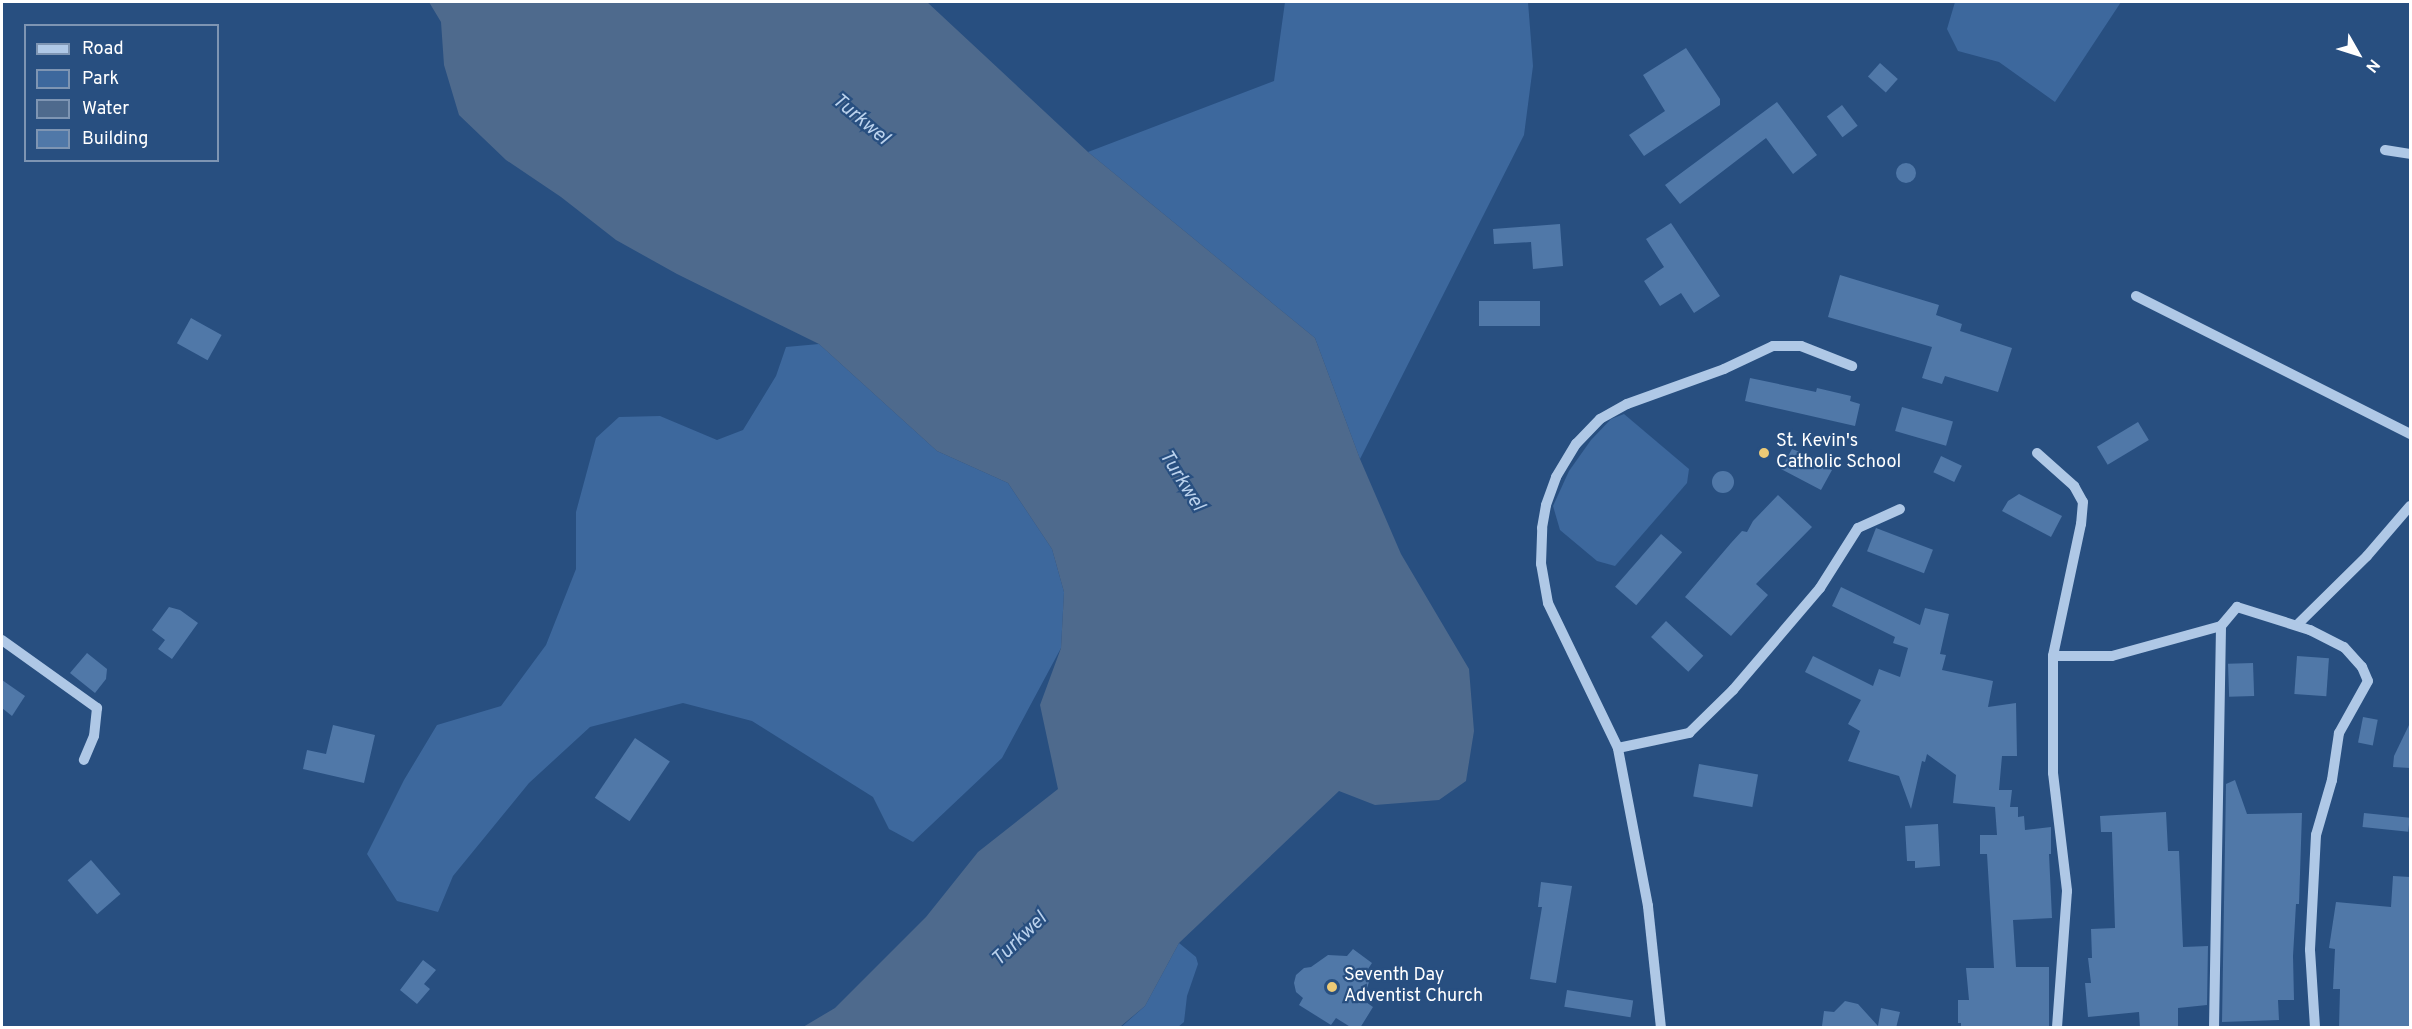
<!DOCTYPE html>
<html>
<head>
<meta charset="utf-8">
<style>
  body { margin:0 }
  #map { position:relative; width:2412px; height:1029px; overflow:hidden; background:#284f80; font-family:Overpass,sans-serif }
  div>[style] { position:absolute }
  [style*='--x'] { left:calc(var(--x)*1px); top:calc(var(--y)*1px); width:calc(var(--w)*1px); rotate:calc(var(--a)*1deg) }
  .green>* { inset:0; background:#3d689d }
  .water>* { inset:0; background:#4e6a8d }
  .building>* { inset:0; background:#5078a8; transform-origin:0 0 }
  .round { border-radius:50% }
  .minor>* { height:10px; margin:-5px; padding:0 5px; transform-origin:5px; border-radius:5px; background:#afc8e6 }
  .dots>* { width:16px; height:16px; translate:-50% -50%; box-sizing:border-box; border:3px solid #284f80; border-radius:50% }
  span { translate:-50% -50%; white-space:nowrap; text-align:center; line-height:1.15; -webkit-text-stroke:4.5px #284f80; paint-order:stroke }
  .poi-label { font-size:18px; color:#fff }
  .left { translate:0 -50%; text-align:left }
  .water-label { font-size:20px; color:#bbd2ed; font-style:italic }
  .frame { position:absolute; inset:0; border:3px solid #fff; pointer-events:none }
  .legend { position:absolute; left:24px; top:24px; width:195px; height:138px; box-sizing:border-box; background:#284f80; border:2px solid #7e95b3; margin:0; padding:8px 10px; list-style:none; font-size:18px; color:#fff }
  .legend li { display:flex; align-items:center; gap:12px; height:30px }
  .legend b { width:30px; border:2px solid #7e95b3 }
  .north { position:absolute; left:2328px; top:24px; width:60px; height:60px; -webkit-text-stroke:4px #284f80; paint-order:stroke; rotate:129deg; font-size:16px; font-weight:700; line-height:24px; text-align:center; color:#fff }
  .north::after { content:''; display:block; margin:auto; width:21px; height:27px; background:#fff; clip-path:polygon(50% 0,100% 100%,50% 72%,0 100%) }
</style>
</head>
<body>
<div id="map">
  <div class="green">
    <i style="clip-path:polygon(1285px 2px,1528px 2px,1533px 66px,1524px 135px,1360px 459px,1315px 338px,1088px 152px,1274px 81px)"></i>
    <i style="clip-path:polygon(1955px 2px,2121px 2px,2055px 102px,1999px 62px,1958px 51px,1947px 29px)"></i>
    <i style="clip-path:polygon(819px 344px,937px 451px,1008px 483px,1052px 549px,1064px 592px,1061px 648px,1002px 758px,913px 842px,889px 829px,873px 797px,752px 721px,683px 703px,590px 727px,529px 783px,453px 876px,438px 912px,397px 901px,367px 854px,404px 780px,437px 725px,501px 706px,546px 645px,576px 569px,576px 512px,596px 438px,619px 417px,660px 416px,717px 440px,743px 430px,776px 376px,786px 347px)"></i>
    <i style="clip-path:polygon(1624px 414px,1689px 469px,1687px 483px,1615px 566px,1597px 561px,1560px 530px,1553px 506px,1569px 471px,1591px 440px,1611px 419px)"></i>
    <i style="clip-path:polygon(1179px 943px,1196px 957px,1198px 964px,1187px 996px,1184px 1022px,1178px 1027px,1120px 1028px,1145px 1006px)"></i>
  </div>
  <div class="water">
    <i style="clip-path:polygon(429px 2px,927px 2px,1088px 152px,1315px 338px,1360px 459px,1401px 554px,1469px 669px,1474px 731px,1466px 781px,1439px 800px,1375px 805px,1339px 791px,1179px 943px,1145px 1006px,1120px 1027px,803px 1027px,835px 1008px,926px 917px,978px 852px,1058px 789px,1040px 705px,1061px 648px,1064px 592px,1052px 549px,1008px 483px,937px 451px,819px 344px,677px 274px,616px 240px,561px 197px,506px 160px,459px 115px,444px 65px,441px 22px)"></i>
  </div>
  <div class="building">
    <i style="clip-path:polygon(1686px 48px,1720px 99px,1720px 105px,1644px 156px,1629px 135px,1665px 111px,1643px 75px)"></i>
    <i style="left:1880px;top:63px;width:24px;height:18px;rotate:42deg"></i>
    <i style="clip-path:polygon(1777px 102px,1817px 155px,1793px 174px,1766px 138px,1680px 204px,1665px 185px)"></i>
    <i style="left:1842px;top:105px;width:26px;height:19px;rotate:53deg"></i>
    <i class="round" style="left:1896px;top:163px;width:20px;height:20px"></i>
    <i style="clip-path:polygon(1671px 223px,1720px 296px,1694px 313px,1681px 293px,1660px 306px,1644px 281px,1664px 267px,1646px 239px)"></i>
    <i style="clip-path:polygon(1560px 224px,1563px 266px,1533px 269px,1531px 242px,1494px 244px,1493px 229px)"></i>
    <i style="clip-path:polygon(1840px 275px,1939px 305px,1936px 315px,1962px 324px,1960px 331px,2012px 348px,1998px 392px,1945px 376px,1942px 384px,1922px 378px,1932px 347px,1828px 317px)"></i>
    <i style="left:1540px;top:301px;width:25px;height:61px;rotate:90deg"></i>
    <i style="left:191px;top:318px;width:35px;height:29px;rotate:29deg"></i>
    <i style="clip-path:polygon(1750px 378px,1816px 392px,1817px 388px,1851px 396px,1850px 401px,1860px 404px,1855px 426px,1745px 401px)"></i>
    <i style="left:1902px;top:407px;width:53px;height:25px;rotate:16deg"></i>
    <i style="left:2138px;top:422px;width:21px;height:48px;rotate:59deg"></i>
    <i style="clip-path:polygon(1792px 449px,1821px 460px,1820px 464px,1832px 470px,1821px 490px,1781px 469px)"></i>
    <i style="left:1941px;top:456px;width:23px;height:18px;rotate:25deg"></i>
    <i class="round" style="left:1712px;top:471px;width:22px;height:22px"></i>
    <i style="clip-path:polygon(2019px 494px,2062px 516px,2051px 537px,2002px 511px,2008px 501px)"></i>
    <i style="clip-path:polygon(1778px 495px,1812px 527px,1756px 584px,1768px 595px,1731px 636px,1685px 597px,1731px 543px,1742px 531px,1747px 532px,1753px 521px)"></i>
    <i style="left:1876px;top:528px;width:61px;height:25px;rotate:21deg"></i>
    <i style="left:1661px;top:534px;width:28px;height:70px;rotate:41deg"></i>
    <i style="clip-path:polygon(1841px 587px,1920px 625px,1925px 608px,1949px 614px,1940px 654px,1946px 655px,1942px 670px,1993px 681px,1988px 707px,2016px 703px,2017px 756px,2002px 756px,1999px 790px,2012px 790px,2010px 807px,2018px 807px,2018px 817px,2024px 816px,2025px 830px,2051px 827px,2051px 854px,2049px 854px,2052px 918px,2013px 920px,2016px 967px,2049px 967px,2049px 1028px,1961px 1028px,1961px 1023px,1958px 1023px,1958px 1000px,1969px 1000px,1966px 968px,1994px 968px,1987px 854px,1980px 854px,1980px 835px,1997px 835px,1995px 807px,1953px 803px,1956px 775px,1927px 754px,1925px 762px,1922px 761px,1911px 809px,1899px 776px,1848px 761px,1860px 731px,1848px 724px,1861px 700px,1805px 672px,1813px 656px,1873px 686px,1879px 669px,1900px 677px,1908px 648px,1893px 643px,1895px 637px,1832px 606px)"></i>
    <i style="clip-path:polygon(169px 607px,180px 610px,198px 623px,172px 659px,158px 649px,165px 640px,152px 630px)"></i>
    <i style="left:1666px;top:621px;width:51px;height:22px;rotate:43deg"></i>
    <i style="clip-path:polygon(87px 653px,107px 669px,106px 679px,95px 693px,70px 673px)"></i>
    <i style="left:2297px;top:656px;width:32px;height:38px;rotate:4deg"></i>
    <i style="left:2253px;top:663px;width:33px;height:25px;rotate:88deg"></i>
    <i style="clip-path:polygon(2px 680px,25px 696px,12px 716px,2px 708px)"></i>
    <i style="left:2363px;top:717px;width:15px;height:26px;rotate:11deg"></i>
    <i style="clip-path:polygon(2410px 723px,2410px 768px,2393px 767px,2394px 756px)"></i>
    <i style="clip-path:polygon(333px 725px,375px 735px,364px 783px,303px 769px,307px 750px,326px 754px)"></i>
    <i style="left:635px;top:738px;width:42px;height:72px;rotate:34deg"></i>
    <i style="left:1699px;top:764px;width:60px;height:33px;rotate:10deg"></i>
    <i style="clip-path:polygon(2235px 780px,2247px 814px,2302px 813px,2299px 904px,2296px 904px,2293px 956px,2294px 1000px,2278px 1000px,2279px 1020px,2222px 1022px,2226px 784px)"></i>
    <i style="clip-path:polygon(2166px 812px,2168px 851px,2179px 851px,2183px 947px,2208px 946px,2207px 1005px,2178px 1008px,2178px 1026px,2140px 1028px,2139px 1012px,2088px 1017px,2085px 983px,2091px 983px,2088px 958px,2092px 958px,2091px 929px,2115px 928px,2112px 832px,2101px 832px,2100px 816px)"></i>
    <i style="left:2364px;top:813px;width:46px;height:14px;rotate:6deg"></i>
    <i style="clip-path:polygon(1938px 824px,1940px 866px,1915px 868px,1915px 861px,1907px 861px,1905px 826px)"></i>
    <i style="left:91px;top:860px;width:45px;height:31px;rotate:49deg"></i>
    <i style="clip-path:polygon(2393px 876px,2410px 877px,2410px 1028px,2339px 1028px,2340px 989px,2333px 989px,2335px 949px,2329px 948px,2336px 902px,2391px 907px)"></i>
    <i style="clip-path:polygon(1541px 882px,1572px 886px,1556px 983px,1530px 979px,1542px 907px,1538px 907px)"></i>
    <i style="clip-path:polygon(1353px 949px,1372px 963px,1366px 972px,1369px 982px,1363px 1000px,1373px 1007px,1360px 1028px,1352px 1028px,1336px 1018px,1331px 1025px,1299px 1005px,1303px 998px,1296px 992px,1294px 983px,1296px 975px,1304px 968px,1311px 967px,1328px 955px,1347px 956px)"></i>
    <i style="clip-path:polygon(423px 960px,436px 970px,424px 984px,430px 989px,417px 1004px,400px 990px)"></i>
    <i style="left:1567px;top:990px;width:67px;height:17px;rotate:9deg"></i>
    <i style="clip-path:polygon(1845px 1001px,1858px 1004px,1878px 1026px,1881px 1008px,1900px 1012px,1896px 1028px,1822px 1026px,1824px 1011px,1834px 1012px)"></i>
  </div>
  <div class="minor">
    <i style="--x:2385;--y:150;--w:25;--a:9"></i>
    <i style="--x:2136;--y:296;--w:307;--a:26.7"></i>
    <i style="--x:2037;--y:453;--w:50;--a:41.7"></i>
    <i style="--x:2074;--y:486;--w:18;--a:61"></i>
    <i style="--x:2083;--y:502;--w:22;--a:95"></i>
    <i style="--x:2081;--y:524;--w:135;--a:102"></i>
    <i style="--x:2053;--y:656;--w:117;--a:90"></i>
    <i style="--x:2053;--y:773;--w:119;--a:83.2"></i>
    <i style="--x:2067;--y:891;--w:137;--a:94.2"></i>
    <i style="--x:2297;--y:625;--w:98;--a:-44.6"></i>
    <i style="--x:2367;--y:556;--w:66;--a:-49.3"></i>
    <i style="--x:2;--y:640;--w:117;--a:35.6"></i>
    <i style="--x:97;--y:708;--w:28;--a:96"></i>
    <i style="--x:94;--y:736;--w:26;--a:113"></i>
    <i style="--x:2053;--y:656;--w:59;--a:0"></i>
    <i style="--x:2112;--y:656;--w:113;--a:-15.4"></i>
    <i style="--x:2221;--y:626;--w:25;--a:-50"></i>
    <i style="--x:2237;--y:607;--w:77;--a:17.5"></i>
    <i style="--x:2310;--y:630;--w:38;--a:27"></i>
    <i style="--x:2344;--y:647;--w:27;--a:48"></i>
    <i style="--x:2362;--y:667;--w:15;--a:67"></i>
    <i style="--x:2368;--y:681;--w:60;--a:119.1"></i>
    <i style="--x:2339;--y:733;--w:48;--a:98.5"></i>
    <i style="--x:2332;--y:780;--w:57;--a:106.2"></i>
    <i style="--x:2316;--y:835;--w:115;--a:93"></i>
    <i style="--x:2310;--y:950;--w:78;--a:86.3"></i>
    <i style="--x:1618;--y:748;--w:73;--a:-11.9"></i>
    <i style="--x:1689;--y:733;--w:62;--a:-44.3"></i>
    <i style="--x:1733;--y:690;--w:134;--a:-49.5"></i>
    <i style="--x:1820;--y:588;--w:71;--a:-57.7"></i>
    <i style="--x:1858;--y:528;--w:46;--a:-24.3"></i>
    <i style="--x:1661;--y:1028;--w:123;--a:-96.1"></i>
    <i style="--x:1648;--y:906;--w:161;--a:-100.8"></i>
    <i style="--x:1618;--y:748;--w:161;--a:-115.8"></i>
    <i style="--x:1548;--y:603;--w:40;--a:-100"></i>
    <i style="--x:1541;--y:564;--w:36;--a:-88"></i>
    <i style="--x:1542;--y:528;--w:23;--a:-80"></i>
    <i style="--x:1546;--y:505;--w:30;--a:-70"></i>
    <i style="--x:1556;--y:477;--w:39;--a:-59"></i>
    <i style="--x:1576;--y:444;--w:35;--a:-46"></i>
    <i style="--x:1600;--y:419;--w:31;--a:-29"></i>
    <i style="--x:1627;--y:404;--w:103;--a:-19.8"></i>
    <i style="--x:1724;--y:369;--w:54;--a:-25.1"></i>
    <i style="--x:1773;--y:346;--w:28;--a:0"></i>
    <i style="--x:1801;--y:346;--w:55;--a:21.4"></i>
    <i style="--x:2214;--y:1028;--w:402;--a:-89"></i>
  </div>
  <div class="dots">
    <i style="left:1764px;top:453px;background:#edca76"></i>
    <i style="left:1332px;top:987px;background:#edca76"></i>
  </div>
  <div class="poi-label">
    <span class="left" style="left:1776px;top:453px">St. Kevin's<br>Catholic School</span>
    <span class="left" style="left:1344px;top:987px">Seventh Day<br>Adventist Church</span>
  </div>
  <div class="water-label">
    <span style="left:860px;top:120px;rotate:40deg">Turkwel</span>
    <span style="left:1181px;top:481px;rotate:58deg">Turkwel</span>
    <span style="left:1020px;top:940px;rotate:-44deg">Turkwel</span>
  </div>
  <div class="frame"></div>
  <ul class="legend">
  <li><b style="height:8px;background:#afc8e6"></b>Road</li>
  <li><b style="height:16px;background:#3d689d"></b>Park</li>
  <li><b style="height:16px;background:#4e6a8d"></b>Water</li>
  <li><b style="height:16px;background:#5078a8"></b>Building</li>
  </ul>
  <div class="north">N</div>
</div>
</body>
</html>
